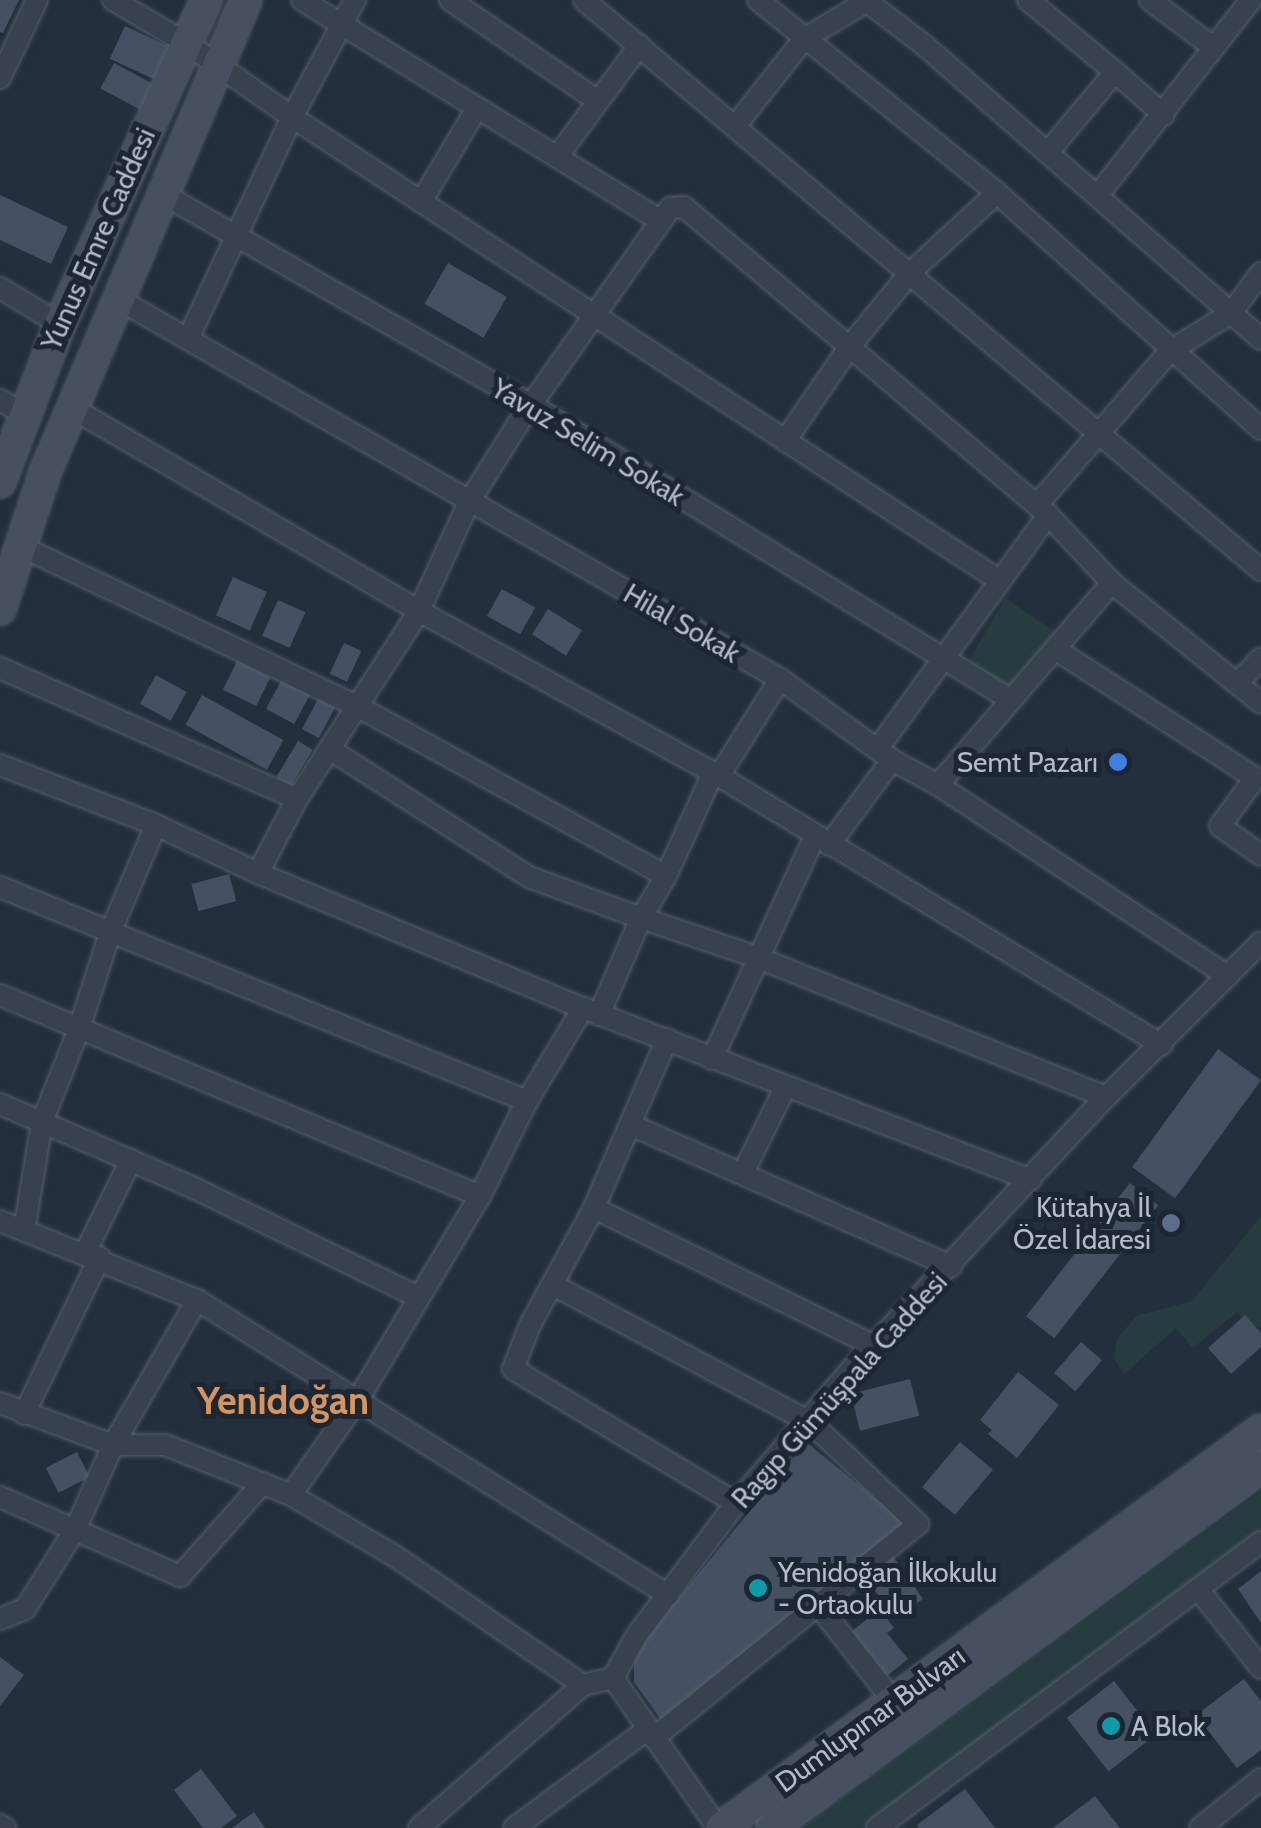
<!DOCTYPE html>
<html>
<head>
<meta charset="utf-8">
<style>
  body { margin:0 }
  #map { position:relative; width:1261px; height:1828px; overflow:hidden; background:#242f3e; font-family:Cabin,sans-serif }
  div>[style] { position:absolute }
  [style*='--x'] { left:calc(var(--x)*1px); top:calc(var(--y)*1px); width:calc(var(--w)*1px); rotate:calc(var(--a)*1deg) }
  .green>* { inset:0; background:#263c3f }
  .building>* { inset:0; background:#455162; transform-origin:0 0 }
  .roads { filter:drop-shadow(0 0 2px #565f6c) drop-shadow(0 0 2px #565f6c) }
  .street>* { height:20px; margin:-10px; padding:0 10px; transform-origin:10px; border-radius:10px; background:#38414e }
  .secondary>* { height:30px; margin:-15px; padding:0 15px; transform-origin:15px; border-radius:15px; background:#465061 }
  .dots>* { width:28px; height:28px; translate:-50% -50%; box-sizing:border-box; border:5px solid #1d2633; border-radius:50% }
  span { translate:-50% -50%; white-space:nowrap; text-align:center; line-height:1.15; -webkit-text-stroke:10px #1d2633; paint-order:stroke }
  .street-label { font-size:28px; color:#b4bcc9 }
  .poi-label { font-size:28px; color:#b4bcc9 }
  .right { translate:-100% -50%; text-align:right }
  .left { translate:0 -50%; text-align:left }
  .district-label { font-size:38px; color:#d59563; font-weight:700 }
</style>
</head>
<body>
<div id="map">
  <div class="green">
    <i style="clip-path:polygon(1005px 598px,1056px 633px,1011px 689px,967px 664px)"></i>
    <i style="clip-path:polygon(1261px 1216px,1261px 1326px,1254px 1332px,1237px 1312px,1193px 1348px,1176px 1328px,1124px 1374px,1114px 1359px,1117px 1339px,1136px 1316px,1192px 1301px)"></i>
    <i style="clip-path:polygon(1261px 1491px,1261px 1535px,875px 1828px,802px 1828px)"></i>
  </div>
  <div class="building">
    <i style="clip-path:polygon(0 0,19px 0,3px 33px,0 32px)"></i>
    <i style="left:125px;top:26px;width:50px;height:36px;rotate:25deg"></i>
    <i style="left:114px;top:63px;width:49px;height:29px;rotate:28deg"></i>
    <i style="clip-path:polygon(0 195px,68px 227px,51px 264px,0 240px)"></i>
    <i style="left:448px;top:263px;width:68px;height:47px;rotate:30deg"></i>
    <i style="left:233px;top:577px;width:37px;height:42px;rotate:24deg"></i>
    <i style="left:502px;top:589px;width:38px;height:31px;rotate:29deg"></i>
    <i style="left:278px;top:600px;width:30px;height:39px;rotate:24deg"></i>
    <i style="left:548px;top:609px;width:40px;height:30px;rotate:32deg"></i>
    <i style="left:344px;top:643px;width:19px;height:34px;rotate:25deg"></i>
    <i style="left:237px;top:661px;width:37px;height:32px;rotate:26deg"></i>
    <i style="left:156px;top:675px;width:35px;height:33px;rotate:29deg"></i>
    <i style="left:282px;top:679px;width:32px;height:34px;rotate:28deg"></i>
    <i style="left:202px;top:695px;width:93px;height:34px;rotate:29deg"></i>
    <i style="left:318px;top:699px;width:19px;height:34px;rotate:28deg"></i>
    <i style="left:298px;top:741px;width:17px;height:42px;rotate:31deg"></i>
    <i style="left:229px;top:874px;width:28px;height:39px;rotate:75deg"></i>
    <i style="left:1218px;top:1049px;width:53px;height:146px;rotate:36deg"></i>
    <i style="left:1130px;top:1183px;width:36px;height:169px;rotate:38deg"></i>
    <i style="clip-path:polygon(1245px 1315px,1261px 1333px,1261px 1347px,1231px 1374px,1208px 1348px)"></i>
    <i style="left:1081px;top:1342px;width:28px;height:41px;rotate:41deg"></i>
    <i style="clip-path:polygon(1018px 1372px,1059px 1405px,1017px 1458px,988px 1434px,992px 1430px,980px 1420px)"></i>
    <i style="left:910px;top:1379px;width:38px;height:61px;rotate:76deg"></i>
    <i style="clip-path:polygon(806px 1442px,907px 1524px,664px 1724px,634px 1682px,634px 1653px)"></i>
    <i style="left:960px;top:1442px;width:43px;height:59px;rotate:40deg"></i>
    <i style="left:77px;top:1452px;width:28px;height:35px;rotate:63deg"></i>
    <i style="clip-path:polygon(892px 1555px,923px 1599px,897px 1617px,862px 1576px)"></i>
    <i style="clip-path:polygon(1261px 1571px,1261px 1623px,1238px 1589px)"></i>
    <i style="clip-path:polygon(880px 1609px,894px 1628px,887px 1633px,908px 1659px,887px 1676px,852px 1631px)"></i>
    <i style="clip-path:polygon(0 1657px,24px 1675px,0 1706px)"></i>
    <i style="clip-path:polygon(1244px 1679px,1261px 1701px,1261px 1750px,1237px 1768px,1196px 1715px)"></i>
    <i style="left:1114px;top:1681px;width:68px;height:60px;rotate:52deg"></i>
    <i style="clip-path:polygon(201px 1769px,237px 1816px,221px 1828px,203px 1828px,174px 1790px)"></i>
    <i style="clip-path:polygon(965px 1789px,995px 1828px,919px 1828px,917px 1825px)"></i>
    <i style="clip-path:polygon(1095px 1796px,1120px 1828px,1053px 1828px)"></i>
    <i style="clip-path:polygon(254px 1812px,265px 1828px,232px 1828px)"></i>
  </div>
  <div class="roads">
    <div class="street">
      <i style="--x:113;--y:0;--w:85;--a:30.5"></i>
      <i style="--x:186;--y:43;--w:129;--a:34.9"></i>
      <i style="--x:292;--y:117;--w:846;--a:33.24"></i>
      <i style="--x:302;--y:0;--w:422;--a:31.6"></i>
      <i style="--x:450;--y:0;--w:179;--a:34.3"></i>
      <i style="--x:584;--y:0;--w:885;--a:40.1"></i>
      <i style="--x:758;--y:0;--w:307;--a:38.9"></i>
      <i style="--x:997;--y:193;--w:354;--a:41.8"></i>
      <i style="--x:865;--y:0;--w:74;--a:37.3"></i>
      <i style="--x:924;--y:45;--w:447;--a:41.1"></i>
      <i style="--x:1028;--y:0;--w:113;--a:39.6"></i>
      <i style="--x:1115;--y:72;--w:104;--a:129.9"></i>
      <i style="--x:1150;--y:0;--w:79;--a:36.7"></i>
      <i style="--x:1115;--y:72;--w:65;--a:41.3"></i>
      <i style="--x:0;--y:78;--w:86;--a:-64.6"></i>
      <i style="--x:736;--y:125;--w:110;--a:-51.7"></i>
      <i style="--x:804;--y:39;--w:76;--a:-31"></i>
      <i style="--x:557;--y:157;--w:139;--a:-53.5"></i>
      <i style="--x:161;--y:193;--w:426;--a:29.8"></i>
      <i style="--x:531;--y:405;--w:563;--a:31.57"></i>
      <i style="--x:1098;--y:195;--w:248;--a:-51.9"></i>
      <i style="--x:421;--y:202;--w:109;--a:-59.2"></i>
      <i style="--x:0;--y:288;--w:70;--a:31"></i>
      <i style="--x:118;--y:299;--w:763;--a:29.86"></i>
      <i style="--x:780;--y:679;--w:138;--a:35.9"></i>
      <i style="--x:892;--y:760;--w:52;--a:28.5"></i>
      <i style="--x:938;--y:785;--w:347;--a:33.4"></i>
      <i style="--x:188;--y:339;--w:245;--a:-64.9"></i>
      <i style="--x:292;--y:117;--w:133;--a:-61.7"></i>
      <i style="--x:0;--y:400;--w:27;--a:31"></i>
      <i style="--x:72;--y:408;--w:402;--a:30.3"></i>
      <i style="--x:419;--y:611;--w:342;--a:28.8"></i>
      <i style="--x:719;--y:776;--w:518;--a:31.27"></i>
      <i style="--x:785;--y:441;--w:115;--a:-55.6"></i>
      <i style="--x:850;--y:346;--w:96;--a:-50.5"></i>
      <i style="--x:911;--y:272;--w:117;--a:-42.6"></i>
      <i style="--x:1037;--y:505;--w:203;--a:-49.2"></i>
      <i style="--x:1170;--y:351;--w:72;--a:-31.9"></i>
      <i style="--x:1231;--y:313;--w:50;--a:-53.1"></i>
      <i style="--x:24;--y:548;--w:366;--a:25.4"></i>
      <i style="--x:355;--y:705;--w:355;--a:28.8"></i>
      <i style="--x:666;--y:876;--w:49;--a:120.8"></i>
      <i style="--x:641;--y:918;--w:119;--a:-159.9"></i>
      <i style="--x:529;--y:877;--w:237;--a:-147.3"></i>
      <i style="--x:1055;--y:649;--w:238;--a:32.8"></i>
      <i style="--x:1255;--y:778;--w:59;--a:126.1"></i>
      <i style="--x:1220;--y:826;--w:50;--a:35.3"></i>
      <i style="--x:0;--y:668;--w:325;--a:23.8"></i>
      <i style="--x:1237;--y:684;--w:35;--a:-47"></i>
      <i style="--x:879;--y:747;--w:287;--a:-53.9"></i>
      <i style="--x:0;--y:765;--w:167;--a:21"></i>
      <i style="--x:156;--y:825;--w:113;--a:25.2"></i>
      <i style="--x:258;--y:873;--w:352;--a:22.6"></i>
      <i style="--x:583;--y:1008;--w:479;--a:21"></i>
      <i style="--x:719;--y:776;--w:115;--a:-57.8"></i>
      <i style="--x:938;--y:785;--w:267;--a:-49.3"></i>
      <i style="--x:829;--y:845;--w:106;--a:-53.5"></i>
      <i style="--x:258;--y:873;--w:84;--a:-62.2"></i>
      <i style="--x:297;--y:799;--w:224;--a:-57"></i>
      <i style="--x:419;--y:611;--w:120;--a:-65.4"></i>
      <i style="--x:469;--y:502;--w:102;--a:-57.9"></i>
      <i style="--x:523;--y:416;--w:255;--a:-54.7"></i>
      <i style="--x:670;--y:208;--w:14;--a:-4"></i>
      <i style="--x:684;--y:207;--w:477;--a:40.2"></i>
      <i style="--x:1048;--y:515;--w:93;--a:46.7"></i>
      <i style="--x:1112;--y:583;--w:191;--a:38.8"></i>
      <i style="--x:666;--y:876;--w:113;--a:-65.5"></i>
      <i style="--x:0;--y:887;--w:569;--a:22.1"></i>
      <i style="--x:0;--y:995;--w:520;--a:22.72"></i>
      <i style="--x:599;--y:1015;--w:106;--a:-66.6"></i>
      <i style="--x:641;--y:918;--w:121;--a:18.7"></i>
      <i style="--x:756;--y:957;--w:377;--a:21.8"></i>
      <i style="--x:667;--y:1039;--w:184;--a:113.4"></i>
      <i style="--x:594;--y:1208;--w:133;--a:118.7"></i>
      <i style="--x:530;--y:1325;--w:47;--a:111.1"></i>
      <i style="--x:513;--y:1369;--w:260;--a:31"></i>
      <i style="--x:712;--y:1059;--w:246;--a:-65.2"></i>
      <i style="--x:0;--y:1104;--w:214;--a:23.4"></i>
      <i style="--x:196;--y:1189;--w:247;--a:25.9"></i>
      <i style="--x:631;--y:1125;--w:350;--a:23.8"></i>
      <i style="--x:743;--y:1173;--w:97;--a:-63.7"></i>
      <i style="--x:594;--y:1208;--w:311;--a:26.2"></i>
      <i style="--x:0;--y:1221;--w:212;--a:21.9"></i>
      <i style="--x:197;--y:1300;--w:556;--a:32.06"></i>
      <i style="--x:24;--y:1231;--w:110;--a:-80.6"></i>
      <i style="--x:42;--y:1122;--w:100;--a:-68.3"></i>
      <i style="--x:79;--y:1029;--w:101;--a:-72.1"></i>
      <i style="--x:110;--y:933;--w:117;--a:-66.9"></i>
      <i style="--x:85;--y:1253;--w:104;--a:-63.7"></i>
      <i style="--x:555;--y:1286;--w:289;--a:28.1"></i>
      <i style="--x:810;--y:1422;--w:149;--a:43.4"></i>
      <i style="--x:918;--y:1524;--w:340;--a:141"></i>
      <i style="--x:0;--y:1403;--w:121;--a:20.4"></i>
      <i style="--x:113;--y:1445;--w:52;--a:0"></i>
      <i style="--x:165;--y:1445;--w:136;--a:21.6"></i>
      <i style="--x:291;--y:1495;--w:118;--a:30.5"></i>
      <i style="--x:393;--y:1555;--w:230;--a:34.4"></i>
      <i style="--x:24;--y:1414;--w:174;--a:-64.2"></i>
      <i style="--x:291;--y:1495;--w:118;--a:-55"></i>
      <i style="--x:359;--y:1398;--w:235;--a:-59.1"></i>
      <i style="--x:480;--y:1196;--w:106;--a:-63.7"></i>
      <i style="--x:527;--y:1101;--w:109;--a:-58.9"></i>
      <i style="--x:0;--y:1497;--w:197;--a:23.7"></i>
      <i style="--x:180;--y:1576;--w:125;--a:-48.3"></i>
      <i style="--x:1198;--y:1589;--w:101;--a:51.4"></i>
      <i style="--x:818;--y:1605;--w:123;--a:51.9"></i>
      <i style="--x:0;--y:1619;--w:27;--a:-22"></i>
      <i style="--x:25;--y:1609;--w:93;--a:-57.7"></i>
      <i style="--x:75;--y:1530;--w:93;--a:-65.9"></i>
      <i style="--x:113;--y:1445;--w:168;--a:-59.9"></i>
      <i style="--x:613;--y:1678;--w:183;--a:55"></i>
      <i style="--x:0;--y:1825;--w:6;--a:31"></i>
      <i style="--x:419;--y:1828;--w:218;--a:-41.1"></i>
      <i style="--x:583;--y:1685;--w:31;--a:-13"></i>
      <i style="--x:613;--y:1678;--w:49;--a:-60.8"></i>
      <i style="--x:637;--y:1635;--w:165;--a:-53.1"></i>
      <i style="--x:736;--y:1503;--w:176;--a:-49.2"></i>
      <i style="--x:851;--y:1370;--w:374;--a:-47"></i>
      <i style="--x:1106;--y:1097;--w:219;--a:-45"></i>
      <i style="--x:514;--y:1828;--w:167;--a:-36.5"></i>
      <i style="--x:877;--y:1828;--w:479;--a:-36.7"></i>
      <i style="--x:1200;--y:1828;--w:78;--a:-38.8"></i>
    </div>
    <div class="secondary">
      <i style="--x:0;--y:482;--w:169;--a:-69.2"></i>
      <i style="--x:60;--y:324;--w:355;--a:-65.7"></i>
      <i style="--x:0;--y:609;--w:146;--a:-71.7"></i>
      <i style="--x:46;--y:470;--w:511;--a:-66.95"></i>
      <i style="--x:721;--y:1828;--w:671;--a:-36.39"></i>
      <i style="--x:772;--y:1828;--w:608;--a:-36.44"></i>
    </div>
  </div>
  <div class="dots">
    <i style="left:1118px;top:762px;background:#3f7fe0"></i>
    <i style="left:1171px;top:1223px;background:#5c6f8a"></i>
    <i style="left:758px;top:1588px;background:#0f9aa8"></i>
    <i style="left:1111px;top:1726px;background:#0f9aa8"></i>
  </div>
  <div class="street-label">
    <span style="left:98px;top:239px;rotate:-66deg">Yunus Emre Caddesi</span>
    <span style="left:588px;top:442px;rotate:31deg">Yavuz Selim Sokak</span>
    <span style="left:682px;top:623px;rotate:30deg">Hilal Sokak</span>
    <span style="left:839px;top:1390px;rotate:-48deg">Ragıp Gümüşpala Caddesi</span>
    <span style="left:870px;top:1719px;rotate:-36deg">Dumlupınar Bulvarı</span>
  </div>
  <div class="poi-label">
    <span class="right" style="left:1098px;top:762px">Semt Pazarı</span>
    <span class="right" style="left:1151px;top:1223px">Kütahya İl<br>Özel İdaresi</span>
    <span class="left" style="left:778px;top:1588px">Yenidoğan İlkokulu<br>- Ortaokulu</span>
    <span class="left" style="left:1131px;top:1726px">A Blok</span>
  </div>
  <div class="district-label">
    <span style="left:283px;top:1401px">Yenidoğan</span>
  </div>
</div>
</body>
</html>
